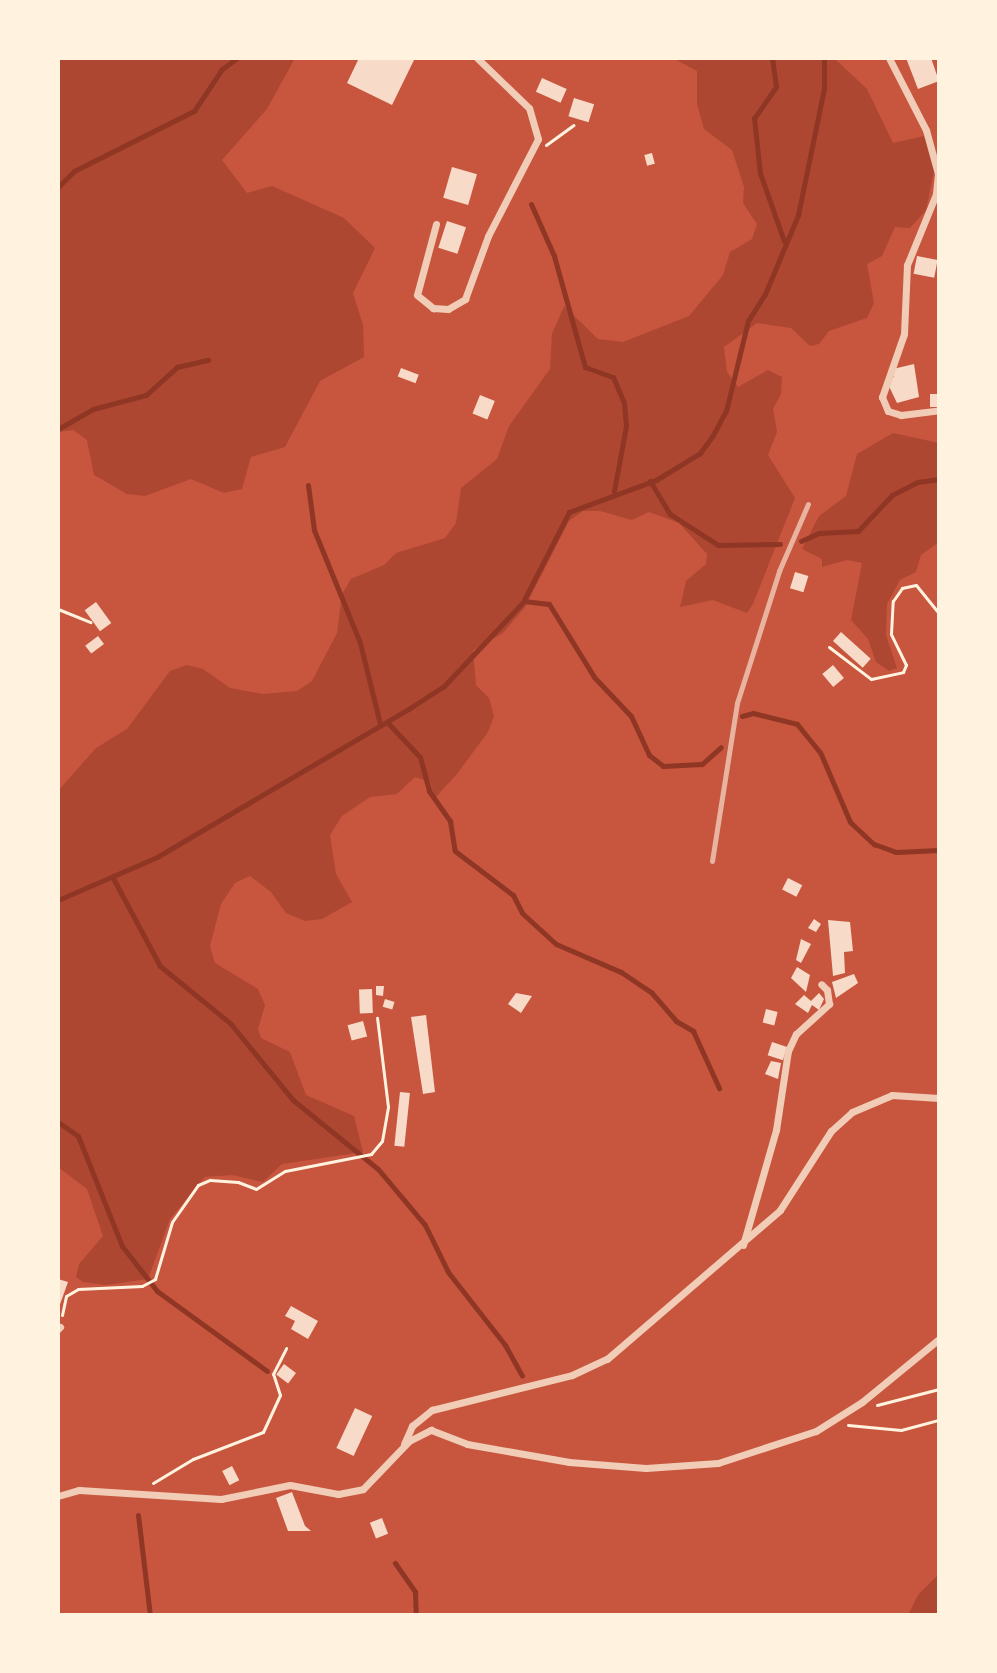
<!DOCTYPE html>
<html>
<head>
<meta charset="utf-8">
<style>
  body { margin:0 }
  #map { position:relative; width:997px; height:1673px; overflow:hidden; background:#c8553d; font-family:"Asap Condensed",sans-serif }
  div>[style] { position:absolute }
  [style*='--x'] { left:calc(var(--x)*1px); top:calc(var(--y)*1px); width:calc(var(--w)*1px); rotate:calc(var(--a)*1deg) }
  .green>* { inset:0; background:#ae4732 }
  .stream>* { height:5px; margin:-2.5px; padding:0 2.5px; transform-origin:2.5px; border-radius:2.5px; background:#8f3625 }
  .building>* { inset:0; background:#f7dbc8; transform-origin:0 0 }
  .path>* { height:3px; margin:-1.5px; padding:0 1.5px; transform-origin:1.5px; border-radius:1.5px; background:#fff3e0 }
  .minor>* { height:7px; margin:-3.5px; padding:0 3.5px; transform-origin:3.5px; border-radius:3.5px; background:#f1ccb7 }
  .rail>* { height:5px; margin:-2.5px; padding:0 2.5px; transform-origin:2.5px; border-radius:2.5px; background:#e9b49f }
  span { translate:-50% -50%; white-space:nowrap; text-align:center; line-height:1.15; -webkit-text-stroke:8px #fff3e0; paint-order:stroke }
  .frame { position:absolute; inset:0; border:60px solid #fff3e0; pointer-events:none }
</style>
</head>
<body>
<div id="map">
  <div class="green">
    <i style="clip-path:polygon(58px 58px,295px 58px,267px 109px,222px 160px,247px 193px,272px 186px,344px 218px,375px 248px,353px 293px,363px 325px,364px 357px,320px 381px,285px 447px,251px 457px,242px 489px,224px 493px,191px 479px,145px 496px,127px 494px,94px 475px,87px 440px,73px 430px,58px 432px)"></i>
    <i style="clip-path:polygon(673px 58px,834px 58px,867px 89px,893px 143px,924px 136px,934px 171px,926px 210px,910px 228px,895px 227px,882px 256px,867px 264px,874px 303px,867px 318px,829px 331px,819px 344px,810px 346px,791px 328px,757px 323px,724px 347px,727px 372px,738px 387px,768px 370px,782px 377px,781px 394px,773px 409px,777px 432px,768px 455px,795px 498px,753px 604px,747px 613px,713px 600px,680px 607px,686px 581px,706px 564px,707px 554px,679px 523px,649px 512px,632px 520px,600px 511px,583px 511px,569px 521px,525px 607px,503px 633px,473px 650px,476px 685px,489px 698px,494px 716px,488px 732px,457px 774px,433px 800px,430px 782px,415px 777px,397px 794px,370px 797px,342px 816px,330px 835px,336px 874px,352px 902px,322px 919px,305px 921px,286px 913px,271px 892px,250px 876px,235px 883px,221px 904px,210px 946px,215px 963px,258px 989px,265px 1005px,258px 1029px,261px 1038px,290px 1052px,306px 1095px,354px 1116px,363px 1152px,282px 1164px,263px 1182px,232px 1175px,205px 1177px,170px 1219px,148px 1279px,106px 1285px,83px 1282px,76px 1277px,79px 1264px,103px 1236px,87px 1189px,58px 1167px,58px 791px,96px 748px,127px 729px,170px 671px,187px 665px,203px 669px,230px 688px,263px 694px,297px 691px,312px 681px,337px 633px,342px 594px,351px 579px,384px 565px,396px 553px,445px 538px,456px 523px,461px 488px,497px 459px,509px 426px,550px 369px,552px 334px,564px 306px,598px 339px,623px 342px,689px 316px,723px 275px,730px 252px,752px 239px,757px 224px,743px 203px,744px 187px,732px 150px,704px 129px,697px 104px,697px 71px)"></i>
    <i style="clip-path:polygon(893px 433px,939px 443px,939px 542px,921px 555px,916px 572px,900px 580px,887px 604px,886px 635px,897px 668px,889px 671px,876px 662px,868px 639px,851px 620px,862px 563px,847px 560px,822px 567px,822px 559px,802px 549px,819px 516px,846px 496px,857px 454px)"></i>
    <i style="clip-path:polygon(939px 1574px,939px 1615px,908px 1615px,918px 1595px)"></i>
  </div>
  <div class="stream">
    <i style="--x:772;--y:58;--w:29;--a:82"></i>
    <i style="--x:776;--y:87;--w:38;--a:125"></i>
    <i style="--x:754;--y:118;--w:55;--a:83.8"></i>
    <i style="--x:760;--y:173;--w:72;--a:70.6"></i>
    <i style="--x:58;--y:187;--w:23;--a:-45"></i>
    <i style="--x:74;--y:171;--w:134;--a:-26.6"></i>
    <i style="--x:194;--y:111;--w:50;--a:-56.3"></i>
    <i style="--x:222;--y:69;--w:19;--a:-36"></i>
    <i style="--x:531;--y:204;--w:57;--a:66.1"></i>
    <i style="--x:554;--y:256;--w:115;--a:74.4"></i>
    <i style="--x:585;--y:367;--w:30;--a:20"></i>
    <i style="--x:613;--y:377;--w:28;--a:67"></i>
    <i style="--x:624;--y:403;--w:23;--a:85"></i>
    <i style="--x:626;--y:426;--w:66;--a:100.5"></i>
    <i style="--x:58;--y:429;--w:40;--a:-29.7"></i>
    <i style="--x:93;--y:409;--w:55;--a:-14.8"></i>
    <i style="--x:146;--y:395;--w:42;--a:-42.1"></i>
    <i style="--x:177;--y:367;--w:32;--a:-13"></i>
    <i style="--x:650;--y:481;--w:39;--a:59"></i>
    <i style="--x:670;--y:514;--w:57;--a:32.9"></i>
    <i style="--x:718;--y:545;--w:62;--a:-0.9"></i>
    <i style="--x:308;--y:485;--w:45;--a:82.4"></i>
    <i style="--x:314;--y:530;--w:122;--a:67.8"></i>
    <i style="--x:360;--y:643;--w:83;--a:76.1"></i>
    <i style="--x:801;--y:541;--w:20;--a:-24"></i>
    <i style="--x:819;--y:533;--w:39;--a:-3"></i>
    <i style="--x:858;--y:531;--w:50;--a:-46.6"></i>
    <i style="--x:892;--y:495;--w:29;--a:-27"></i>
    <i style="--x:918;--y:482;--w:21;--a:-8"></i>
    <i style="--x:524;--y:600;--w:99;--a:-62.9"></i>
    <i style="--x:569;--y:512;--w:93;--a:-20.2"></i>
    <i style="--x:656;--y:480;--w:52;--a:-31.5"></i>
    <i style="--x:700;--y:453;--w:22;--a:-54"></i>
    <i style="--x:713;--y:435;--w:27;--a:-62"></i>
    <i style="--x:726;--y:411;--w:93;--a:-76.3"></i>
    <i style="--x:748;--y:321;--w:32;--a:-58"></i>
    <i style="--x:765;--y:294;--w:86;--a:-67.3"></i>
    <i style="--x:798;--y:215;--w:130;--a:-78.4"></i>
    <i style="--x:824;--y:88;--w:29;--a:-90"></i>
    <i style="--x:742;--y:716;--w:11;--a:-15"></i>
    <i style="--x:753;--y:713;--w:45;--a:14"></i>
    <i style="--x:797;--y:724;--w:36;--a:51"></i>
    <i style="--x:820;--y:752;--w:76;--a:66.8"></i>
    <i style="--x:850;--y:822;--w:33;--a:43"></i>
    <i style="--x:874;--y:844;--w:23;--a:20"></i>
    <i style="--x:896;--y:852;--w:43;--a:-2.7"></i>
    <i style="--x:387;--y:722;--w:48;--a:46.7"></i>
    <i style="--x:420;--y:757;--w:35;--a:75"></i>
    <i style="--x:429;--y:791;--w:37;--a:55"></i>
    <i style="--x:450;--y:821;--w:30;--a:81"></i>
    <i style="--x:455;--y:851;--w:73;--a:37.2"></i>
    <i style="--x:513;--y:895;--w:20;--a:63"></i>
    <i style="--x:522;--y:913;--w:46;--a:42.4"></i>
    <i style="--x:556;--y:944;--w:71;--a:23.3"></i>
    <i style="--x:621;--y:972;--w:36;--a:34"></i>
    <i style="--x:651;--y:992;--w:38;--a:49"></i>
    <i style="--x:676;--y:1021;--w:20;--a:30"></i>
    <i style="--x:693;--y:1031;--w:63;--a:65.5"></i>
    <i style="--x:113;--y:878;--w:100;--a:61.9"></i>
    <i style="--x:160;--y:966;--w:90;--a:39.2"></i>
    <i style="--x:230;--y:1023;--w:99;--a:50.7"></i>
    <i style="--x:293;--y:1100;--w:109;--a:39.1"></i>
    <i style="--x:378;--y:1169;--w:73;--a:50"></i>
    <i style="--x:425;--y:1225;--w:52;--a:63.9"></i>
    <i style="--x:448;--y:1272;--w:93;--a:52"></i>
    <i style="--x:505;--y:1345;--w:35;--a:61"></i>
    <i style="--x:58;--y:900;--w:108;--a:-23.5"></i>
    <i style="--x:157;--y:857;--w:294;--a:-30.5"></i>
    <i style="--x:410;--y:708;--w:40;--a:-32.9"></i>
    <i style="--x:444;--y:686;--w:117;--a:-46.7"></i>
    <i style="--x:524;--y:601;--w:25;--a:7"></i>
    <i style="--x:549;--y:604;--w:86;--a:58.3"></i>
    <i style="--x:594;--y:677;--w:54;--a:46.5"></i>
    <i style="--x:631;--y:716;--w:43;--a:65.2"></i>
    <i style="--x:649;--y:755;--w:18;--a:38"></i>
    <i style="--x:663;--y:766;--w:39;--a:-3"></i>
    <i style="--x:702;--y:764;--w:25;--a:-42"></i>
    <i style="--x:58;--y:1122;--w:24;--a:35"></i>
    <i style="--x:78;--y:1136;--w:118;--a:68.2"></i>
    <i style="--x:122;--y:1246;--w:57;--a:52.1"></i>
    <i style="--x:157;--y:1291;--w:136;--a:36"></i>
    <i style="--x:138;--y:1515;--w:101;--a:83.2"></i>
    <i style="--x:395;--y:1563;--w:35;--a:55"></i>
    <i style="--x:415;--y:1592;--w:23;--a:88"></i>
  </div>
  <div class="building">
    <i style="clip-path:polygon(359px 58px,415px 58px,392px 105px,347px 83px)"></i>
    <i style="clip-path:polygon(906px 58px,931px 58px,939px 81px,918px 89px)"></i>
    <i style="left:542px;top:78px;width:27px;height:15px;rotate:24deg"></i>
    <i style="left:574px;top:98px;width:21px;height:19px;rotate:17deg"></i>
    <i style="left:652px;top:153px;width:11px;height:8px;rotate:75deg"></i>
    <i style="left:452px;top:167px;width:26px;height:32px;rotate:16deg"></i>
    <i style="left:447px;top:221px;width:20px;height:28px;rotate:18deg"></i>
    <i style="left:917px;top:256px;width:21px;height:18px;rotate:11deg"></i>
    <i style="clip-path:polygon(914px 364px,919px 397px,897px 403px,886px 380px,894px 377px,893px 369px)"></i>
    <i style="left:401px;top:368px;width:19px;height:9px;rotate:21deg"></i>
    <i style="left:930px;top:394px;width:9px;height:13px"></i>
    <i style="left:480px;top:395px;width:16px;height:20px;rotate:22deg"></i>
    <i style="left:795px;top:572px;width:14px;height:17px;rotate:17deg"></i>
    <i style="left:96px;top:602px;width:26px;height:14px;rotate:54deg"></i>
    <i style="left:841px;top:632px;width:40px;height:12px;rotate:42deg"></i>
    <i style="left:98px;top:636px;width:10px;height:16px;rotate:53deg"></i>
    <i style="left:833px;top:665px;width:17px;height:14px;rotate:50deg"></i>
    <i style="left:788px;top:878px;width:16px;height:13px;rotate:27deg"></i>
    <i style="clip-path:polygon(814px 919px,821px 924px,816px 932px,808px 928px)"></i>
    <i style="clip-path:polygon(828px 920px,850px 922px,853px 951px,844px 952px,845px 973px,833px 976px)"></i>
    <i style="clip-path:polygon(801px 939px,811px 944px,801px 963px,796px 960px)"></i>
    <i style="clip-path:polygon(797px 967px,810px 975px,806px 992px,791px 978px)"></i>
    <i style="clip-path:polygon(854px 974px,858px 983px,836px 998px,832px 982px)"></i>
    <i style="clip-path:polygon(376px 986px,384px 986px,383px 996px,376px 995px)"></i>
    <i style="left:372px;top:989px;width:24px;height:13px;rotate:88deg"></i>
    <i style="clip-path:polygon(516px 993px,532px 996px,521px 1013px,508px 1004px)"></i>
    <i style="clip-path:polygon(819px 993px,824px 999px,819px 1010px,812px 1005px,808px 1013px,795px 1004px,804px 995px,811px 1001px)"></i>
    <i style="left:385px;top:999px;width:10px;height:8px;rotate:17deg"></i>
    <i style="left:766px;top:1009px;width:12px;height:14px;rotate:14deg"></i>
    <i style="clip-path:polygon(426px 1015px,435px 1092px,423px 1094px,411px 1017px)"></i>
    <i style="left:363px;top:1021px;width:16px;height:16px;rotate:75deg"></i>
    <i style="left:772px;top:1042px;width:16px;height:14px;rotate:18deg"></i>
    <i style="clip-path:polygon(771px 1061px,781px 1063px,778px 1079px,765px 1074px)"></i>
    <i style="left:400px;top:1092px;width:10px;height:54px;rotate:6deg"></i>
    <i style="clip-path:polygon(58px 1279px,68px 1282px,58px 1310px)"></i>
    <i style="clip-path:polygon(291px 1306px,318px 1321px,308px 1339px,291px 1329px,295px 1321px,285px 1316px)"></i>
    <i style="left:284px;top:1364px;width:15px;height:13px;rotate:37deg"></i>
    <i style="left:355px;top:1408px;width:19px;height:44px;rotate:25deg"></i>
    <i style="left:232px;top:1466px;width:16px;height:11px;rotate:63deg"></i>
    <i style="clip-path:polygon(292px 1492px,305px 1526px,311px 1531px,288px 1531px,276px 1498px)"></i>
    <i style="left:382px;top:1518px;width:17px;height:13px;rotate:69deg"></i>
  </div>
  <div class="path">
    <i style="--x:546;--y:145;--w:34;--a:-36"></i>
    <i style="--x:58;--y:609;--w:35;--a:22"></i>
    <i style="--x:829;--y:647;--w:53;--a:37.3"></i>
    <i style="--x:871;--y:679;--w:33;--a:-12"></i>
    <i style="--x:903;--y:672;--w:8;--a:-67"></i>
    <i style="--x:906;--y:665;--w:34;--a:-116"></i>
    <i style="--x:891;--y:634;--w:33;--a:-87"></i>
    <i style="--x:893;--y:601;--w:16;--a:-55"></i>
    <i style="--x:902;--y:588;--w:14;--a:-12"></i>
    <i style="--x:916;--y:585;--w:36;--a:51"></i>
    <i style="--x:62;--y:1315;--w:19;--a:-78"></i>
    <i style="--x:66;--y:1296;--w:14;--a:-30"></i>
    <i style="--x:78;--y:1289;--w:64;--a:-2.7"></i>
    <i style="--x:142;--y:1286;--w:15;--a:-28"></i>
    <i style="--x:155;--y:1279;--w:59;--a:-73.4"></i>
    <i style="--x:172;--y:1222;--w:45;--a:-54.9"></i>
    <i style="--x:198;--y:1185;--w:13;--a:-23"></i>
    <i style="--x:210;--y:1180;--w:28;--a:4"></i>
    <i style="--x:238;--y:1182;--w:19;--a:21"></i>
    <i style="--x:256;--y:1189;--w:34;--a:-32"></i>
    <i style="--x:285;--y:1171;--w:88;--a:-11.2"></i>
    <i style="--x:371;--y:1154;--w:17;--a:-50"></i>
    <i style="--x:382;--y:1141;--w:35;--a:-80"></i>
    <i style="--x:388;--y:1107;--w:90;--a:-97"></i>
    <i style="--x:877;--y:1405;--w:64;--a:-14.5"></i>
    <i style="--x:848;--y:1425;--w:53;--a:5.4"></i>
    <i style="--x:901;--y:1430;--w:39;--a:-15"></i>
    <i style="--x:153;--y:1483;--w:47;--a:-31"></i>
    <i style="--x:193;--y:1459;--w:75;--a:-21.1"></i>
    <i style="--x:263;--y:1432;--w:41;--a:-65.3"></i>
    <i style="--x:280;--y:1395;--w:22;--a:-108"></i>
    <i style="--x:273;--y:1374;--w:29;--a:-63"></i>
  </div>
  <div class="minor">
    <i style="--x:889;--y:58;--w:81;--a:62.8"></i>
    <i style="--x:926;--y:130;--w:46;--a:74.7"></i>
    <i style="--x:938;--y:174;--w:20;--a:96"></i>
    <i style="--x:936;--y:194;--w:77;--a:112.2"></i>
    <i style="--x:907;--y:265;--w:69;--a:92.5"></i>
    <i style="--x:904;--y:334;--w:67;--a:109.2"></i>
    <i style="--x:882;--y:397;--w:15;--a:67"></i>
    <i style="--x:888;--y:411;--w:14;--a:17"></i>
    <i style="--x:901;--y:415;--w:38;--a:-7"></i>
    <i style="--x:436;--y:224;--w:73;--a:105"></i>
    <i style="--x:417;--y:295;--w:21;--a:39"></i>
    <i style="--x:433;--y:308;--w:15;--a:4"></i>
    <i style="--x:448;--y:309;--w:20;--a:-30"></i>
    <i style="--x:465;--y:299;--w:67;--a:-69.9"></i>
    <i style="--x:488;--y:236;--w:109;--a:-62.7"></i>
    <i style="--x:538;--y:139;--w:32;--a:-106"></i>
    <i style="--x:529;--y:108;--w:72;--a:-136.1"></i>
    <i style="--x:743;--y:1245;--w:120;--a:-74"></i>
    <i style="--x:776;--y:1130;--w:80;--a:-81.4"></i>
    <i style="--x:788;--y:1051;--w:19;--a:-65"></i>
    <i style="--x:796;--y:1034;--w:45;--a:-42.3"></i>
    <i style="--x:829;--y:1004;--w:14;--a:-98"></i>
    <i style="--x:827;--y:990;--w:8;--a:-135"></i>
    <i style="--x:58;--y:1329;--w:3;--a:-45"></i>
    <i style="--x:404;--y:1444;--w:20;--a:-66"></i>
    <i style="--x:412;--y:1426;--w:26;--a:-39"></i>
    <i style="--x:432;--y:1410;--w:144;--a:-14"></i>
    <i style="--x:572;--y:1375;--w:38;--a:-25"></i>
    <i style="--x:607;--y:1359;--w:228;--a:-40.7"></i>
    <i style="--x:780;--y:1210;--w:94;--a:-57.2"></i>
    <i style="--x:831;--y:1131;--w:28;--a:-42"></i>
    <i style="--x:852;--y:1112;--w:43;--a:-23"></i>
    <i style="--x:892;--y:1095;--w:47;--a:3.7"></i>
    <i style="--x:58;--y:1496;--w:22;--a:-16"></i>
    <i style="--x:79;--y:1490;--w:142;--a:3.6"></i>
    <i style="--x:221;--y:1499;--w:70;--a:-11.5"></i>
    <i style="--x:290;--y:1485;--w:49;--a:10.6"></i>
    <i style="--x:338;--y:1494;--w:25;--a:-11"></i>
    <i style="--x:363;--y:1489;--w:66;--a:-46.2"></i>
    <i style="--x:409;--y:1441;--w:25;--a:-27"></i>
    <i style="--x:431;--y:1430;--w:39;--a:21"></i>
    <i style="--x:467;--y:1444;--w:104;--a:10"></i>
    <i style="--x:569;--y:1462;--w:77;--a:4.5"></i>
    <i style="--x:646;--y:1468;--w:72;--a:-4"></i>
    <i style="--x:718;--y:1463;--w:103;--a:-18.1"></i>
    <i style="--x:816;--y:1431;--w:54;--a:-32.2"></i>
    <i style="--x:862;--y:1402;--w:99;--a:-39.3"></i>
  </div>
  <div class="rail">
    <i style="--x:712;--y:861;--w:160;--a:-81"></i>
    <i style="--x:737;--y:703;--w:139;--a:-72.3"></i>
    <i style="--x:779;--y:571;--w:73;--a:-66.6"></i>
  </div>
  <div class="frame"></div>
</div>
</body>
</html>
